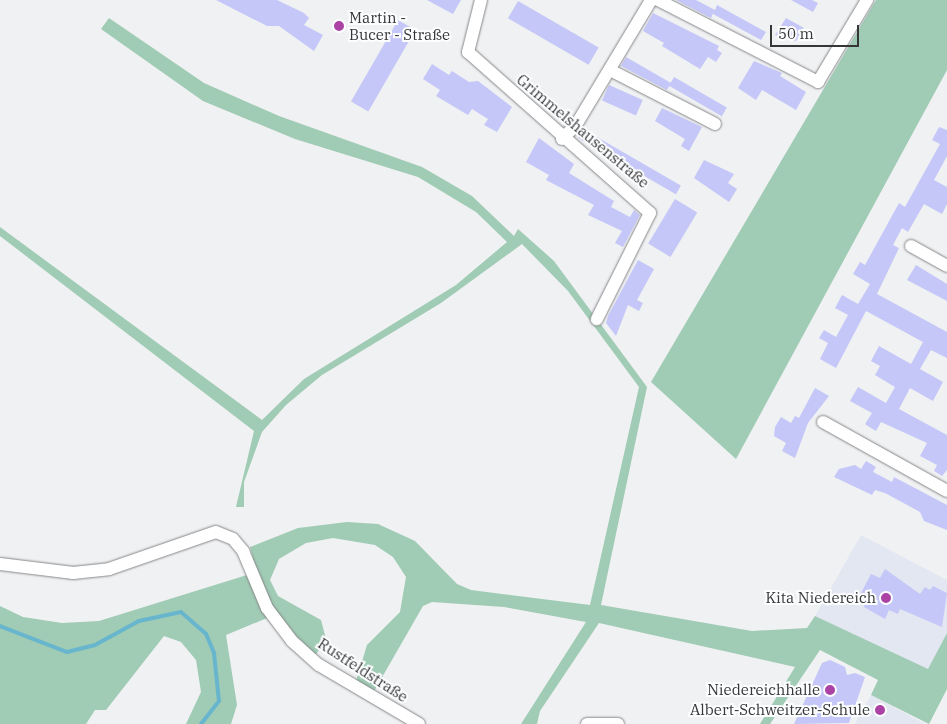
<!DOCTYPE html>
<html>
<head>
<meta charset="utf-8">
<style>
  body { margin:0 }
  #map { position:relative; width:947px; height:724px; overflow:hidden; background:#f0f1f3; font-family:"IBM Plex Serif",serif }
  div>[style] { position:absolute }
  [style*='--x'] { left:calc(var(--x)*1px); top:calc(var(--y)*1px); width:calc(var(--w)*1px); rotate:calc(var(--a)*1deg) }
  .built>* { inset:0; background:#e3e7f1 }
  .green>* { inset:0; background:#a0cbb4 }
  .stream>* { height:4px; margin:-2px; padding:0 2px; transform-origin:2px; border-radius:2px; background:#68b6cd }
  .building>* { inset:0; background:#c4c7f7; transform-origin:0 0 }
  .roads { filter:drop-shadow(0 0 1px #868789) drop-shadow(0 0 1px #868789) }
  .street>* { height:12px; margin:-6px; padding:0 6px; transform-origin:6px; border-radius:6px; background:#fff }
  .dots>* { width:14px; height:14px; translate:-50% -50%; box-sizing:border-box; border:2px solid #fdfeff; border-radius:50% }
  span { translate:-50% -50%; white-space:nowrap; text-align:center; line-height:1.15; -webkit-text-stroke:4px #fdfeff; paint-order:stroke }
  .poi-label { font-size:15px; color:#363637 }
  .left { translate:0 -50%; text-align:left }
  .right { translate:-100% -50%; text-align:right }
  .street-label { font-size:15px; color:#363637 }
  .scale { position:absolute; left:770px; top:25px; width:89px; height:22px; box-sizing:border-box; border:2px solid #363637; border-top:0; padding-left:6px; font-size:15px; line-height:18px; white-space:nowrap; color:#363637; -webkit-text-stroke:4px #fdfeff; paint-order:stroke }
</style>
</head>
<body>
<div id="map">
  <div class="built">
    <i style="clip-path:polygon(861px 535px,947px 580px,947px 633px,928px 670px,815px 616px)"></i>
    <i style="clip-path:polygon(871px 695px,925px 724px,855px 724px)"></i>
  </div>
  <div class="green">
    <i style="clip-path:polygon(876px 0,947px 0,947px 70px,736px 459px,651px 382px)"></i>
    <i style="clip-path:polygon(109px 18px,204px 83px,279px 116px,422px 167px,472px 196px,514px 236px,518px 229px,554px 261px,647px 387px,601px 605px,752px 631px,807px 628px,815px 616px,928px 669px,947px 633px,947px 689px,929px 724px,871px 695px,878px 680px,820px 650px,770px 724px,760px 724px,795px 667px,599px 623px,540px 711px,537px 724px,521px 724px,586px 622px,504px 607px,432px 602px,423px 606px,373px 693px,356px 681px,367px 645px,400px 612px,406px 577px,393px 557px,375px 545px,333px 538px,306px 543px,279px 559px,270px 580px,278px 596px,321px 620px,326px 639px,315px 656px,285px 629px,258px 579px,250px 547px,298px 528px,347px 522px,378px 524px,415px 541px,457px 584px,471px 590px,590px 605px,639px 387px,568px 291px,522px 244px,441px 303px,322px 375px,286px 405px,262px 432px,244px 482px,244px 507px,236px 507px,254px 431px,0 236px,0 227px,262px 420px,304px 379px,456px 285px,507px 242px,476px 212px,418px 177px,295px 139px,203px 101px,101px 29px)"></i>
    <i style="clip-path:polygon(247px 575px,267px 618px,226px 635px,237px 705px,231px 724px,186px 724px,201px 692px,196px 660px,181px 642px,164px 636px,106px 710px,95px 710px,86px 724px,0 724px,0 606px,23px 617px,62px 623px,99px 621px)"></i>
  </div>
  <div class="stream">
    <i style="--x:0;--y:626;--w:72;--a:21.2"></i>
    <i style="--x:67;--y:652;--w:29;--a:-14"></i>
    <i style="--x:95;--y:645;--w:50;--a:-28.6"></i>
    <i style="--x:139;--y:621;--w:43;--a:-12.1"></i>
    <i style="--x:181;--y:612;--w:33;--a:41"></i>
    <i style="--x:206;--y:634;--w:21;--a:67"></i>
    <i style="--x:214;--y:653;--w:48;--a:84.1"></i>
    <i style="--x:219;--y:701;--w:29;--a:128"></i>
  </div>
  <div class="building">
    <i style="clip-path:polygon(216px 0,277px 0,304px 13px,309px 18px,304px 25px,323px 35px,314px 51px,279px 26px,267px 26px)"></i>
    <i style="clip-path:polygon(427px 0,461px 0,453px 14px)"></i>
    <i style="clip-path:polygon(676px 0,696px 0,715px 10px,717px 5px,766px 32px,761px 40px,713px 14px,714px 11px,711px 18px)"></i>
    <i style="clip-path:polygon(791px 0,812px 0,818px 3px,813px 12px)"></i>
    <i style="left:518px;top:1px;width:93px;height:20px;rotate:30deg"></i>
    <i style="clip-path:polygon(653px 13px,719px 46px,717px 50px,722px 53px,716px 62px,708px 57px,700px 69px,662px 46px,664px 43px,643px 31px)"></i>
    <i style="clip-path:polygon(786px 18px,804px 28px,796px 41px,775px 35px)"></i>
    <i style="left:398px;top:20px;width:20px;height:94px;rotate:30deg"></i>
    <i style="clip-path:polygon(626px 57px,671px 83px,667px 90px,621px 66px)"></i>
    <i style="clip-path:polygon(754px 61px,782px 73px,780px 76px,806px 92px,796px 110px,762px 90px,756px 100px,738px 88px)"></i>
    <i style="clip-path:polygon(432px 64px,449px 75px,452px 71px,469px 82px,478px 81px,512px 107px,497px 132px,484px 125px,488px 119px,472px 109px,468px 115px,436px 96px,440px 90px,423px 79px)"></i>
    <i style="left:674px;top:77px;width:61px;height:10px;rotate:30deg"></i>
    <i style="left:609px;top:85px;width:37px;height:17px;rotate:24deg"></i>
    <i style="clip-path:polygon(662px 108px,702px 127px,689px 151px,681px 146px,685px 139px,655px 121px)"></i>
    <i style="clip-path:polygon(939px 127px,947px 130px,947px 156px,934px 180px,947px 187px,947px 204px,942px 214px,924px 204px,908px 232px,902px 228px,893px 245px,899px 248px,877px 294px,947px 332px,947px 358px,931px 350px,920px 369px,943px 382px,933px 401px,910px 388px,899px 409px,947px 435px,947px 470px,942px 476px,934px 471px,937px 465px,920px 456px,927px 443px,881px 422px,876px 431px,871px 428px,865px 424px,872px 413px,850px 401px,858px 387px,886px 403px,895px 387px,875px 375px,880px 366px,871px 361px,879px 346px,911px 364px,923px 342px,866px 311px,836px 368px,820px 359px,828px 343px,819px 338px,824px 330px,836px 337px,848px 315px,835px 308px,842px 295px,858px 304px,870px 284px,853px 274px,860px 262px,865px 265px,899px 203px,905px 207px,940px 144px,932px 140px)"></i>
    <i style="left:583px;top:129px;width:113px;height:10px;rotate:30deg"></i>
    <i style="clip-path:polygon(539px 138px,574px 164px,569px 173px,614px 201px,611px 207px,630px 217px,634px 210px,640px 215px,623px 247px,615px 243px,622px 231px,588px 215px,594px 205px,546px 180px,549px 175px,526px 162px)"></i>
    <i style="clip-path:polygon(704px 160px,734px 174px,728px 183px,737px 189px,729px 202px,694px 178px)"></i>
    <i style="left:675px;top:199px;width:26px;height:52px;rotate:31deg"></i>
    <i style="clip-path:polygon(638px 260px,654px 269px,637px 300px,643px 303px,639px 311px,628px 305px,616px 336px,606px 323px,608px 316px)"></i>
    <i style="clip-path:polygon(916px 265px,947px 284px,947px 301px,907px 280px)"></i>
    <i style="clip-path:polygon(815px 388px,829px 396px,808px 423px,795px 458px,782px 451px,786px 443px,774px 436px,775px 427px,781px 417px,791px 423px,795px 416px,799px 418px)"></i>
    <i style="clip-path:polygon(866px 461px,876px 467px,873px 472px,892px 482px,894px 477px,947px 505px,947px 530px,924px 521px,920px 512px,885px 493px,875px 490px,872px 495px,834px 477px,839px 469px,855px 465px,861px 469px)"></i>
    <i style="clip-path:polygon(885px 569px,920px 594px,925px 587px,930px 590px,933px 586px,947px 593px,942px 627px,900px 609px,898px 614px,889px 610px,885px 619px,864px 607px,866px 597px,861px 593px,871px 574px,880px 578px)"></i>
    <i style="clip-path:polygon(830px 660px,845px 667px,847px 675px,855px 673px,865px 677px,849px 723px,794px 724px,822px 663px)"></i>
  </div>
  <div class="roads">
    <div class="street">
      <i style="--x:481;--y:0;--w:54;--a:104"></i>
      <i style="--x:468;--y:52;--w:243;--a:41.5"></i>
      <i style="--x:650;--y:213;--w:119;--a:116.6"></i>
      <i style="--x:658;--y:0;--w:180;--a:27.1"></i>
      <i style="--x:818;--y:82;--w:96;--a:-59.1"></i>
      <i style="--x:610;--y:70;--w:118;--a:27.2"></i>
      <i style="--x:562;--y:139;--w:20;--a:-45"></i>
      <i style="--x:576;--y:125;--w:146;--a:-59"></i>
      <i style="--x:911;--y:246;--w:41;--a:29.1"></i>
      <i style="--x:823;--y:422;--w:142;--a:29.1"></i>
      <i style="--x:0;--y:564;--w:74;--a:7"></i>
      <i style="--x:73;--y:573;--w:36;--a:-6"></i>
      <i style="--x:109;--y:569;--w:113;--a:-19.1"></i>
      <i style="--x:216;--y:532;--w:18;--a:22"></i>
      <i style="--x:233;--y:539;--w:16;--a:50"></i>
      <i style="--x:243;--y:551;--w:62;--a:67.2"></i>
      <i style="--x:267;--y:608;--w:41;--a:52.9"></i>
      <i style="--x:292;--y:641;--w:36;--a:42"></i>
      <i style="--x:319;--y:665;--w:116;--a:30.5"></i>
      <i style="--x:587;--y:724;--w:31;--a:0"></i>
    </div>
  </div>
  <div class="dots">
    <i style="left:339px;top:26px;background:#ab42a4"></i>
    <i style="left:886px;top:598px;background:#ab42a4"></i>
    <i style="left:830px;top:690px;background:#ab42a4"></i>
    <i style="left:880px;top:710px;background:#ab42a4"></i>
  </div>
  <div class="poi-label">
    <span class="left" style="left:349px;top:26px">Martin -<br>Bucer - Straße</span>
    <span class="right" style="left:876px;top:598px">Kita Niedereich</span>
    <span class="right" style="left:820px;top:690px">Niedereichhalle</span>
    <span class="right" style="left:870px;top:710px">Albert-Schweitzer-Schule</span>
  </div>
  <div class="street-label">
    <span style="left:583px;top:131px;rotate:40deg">Grimmelshausenstraße</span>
    <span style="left:363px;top:670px;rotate:33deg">Rustfeldstraße</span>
  </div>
  <div class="scale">50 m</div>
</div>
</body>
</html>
